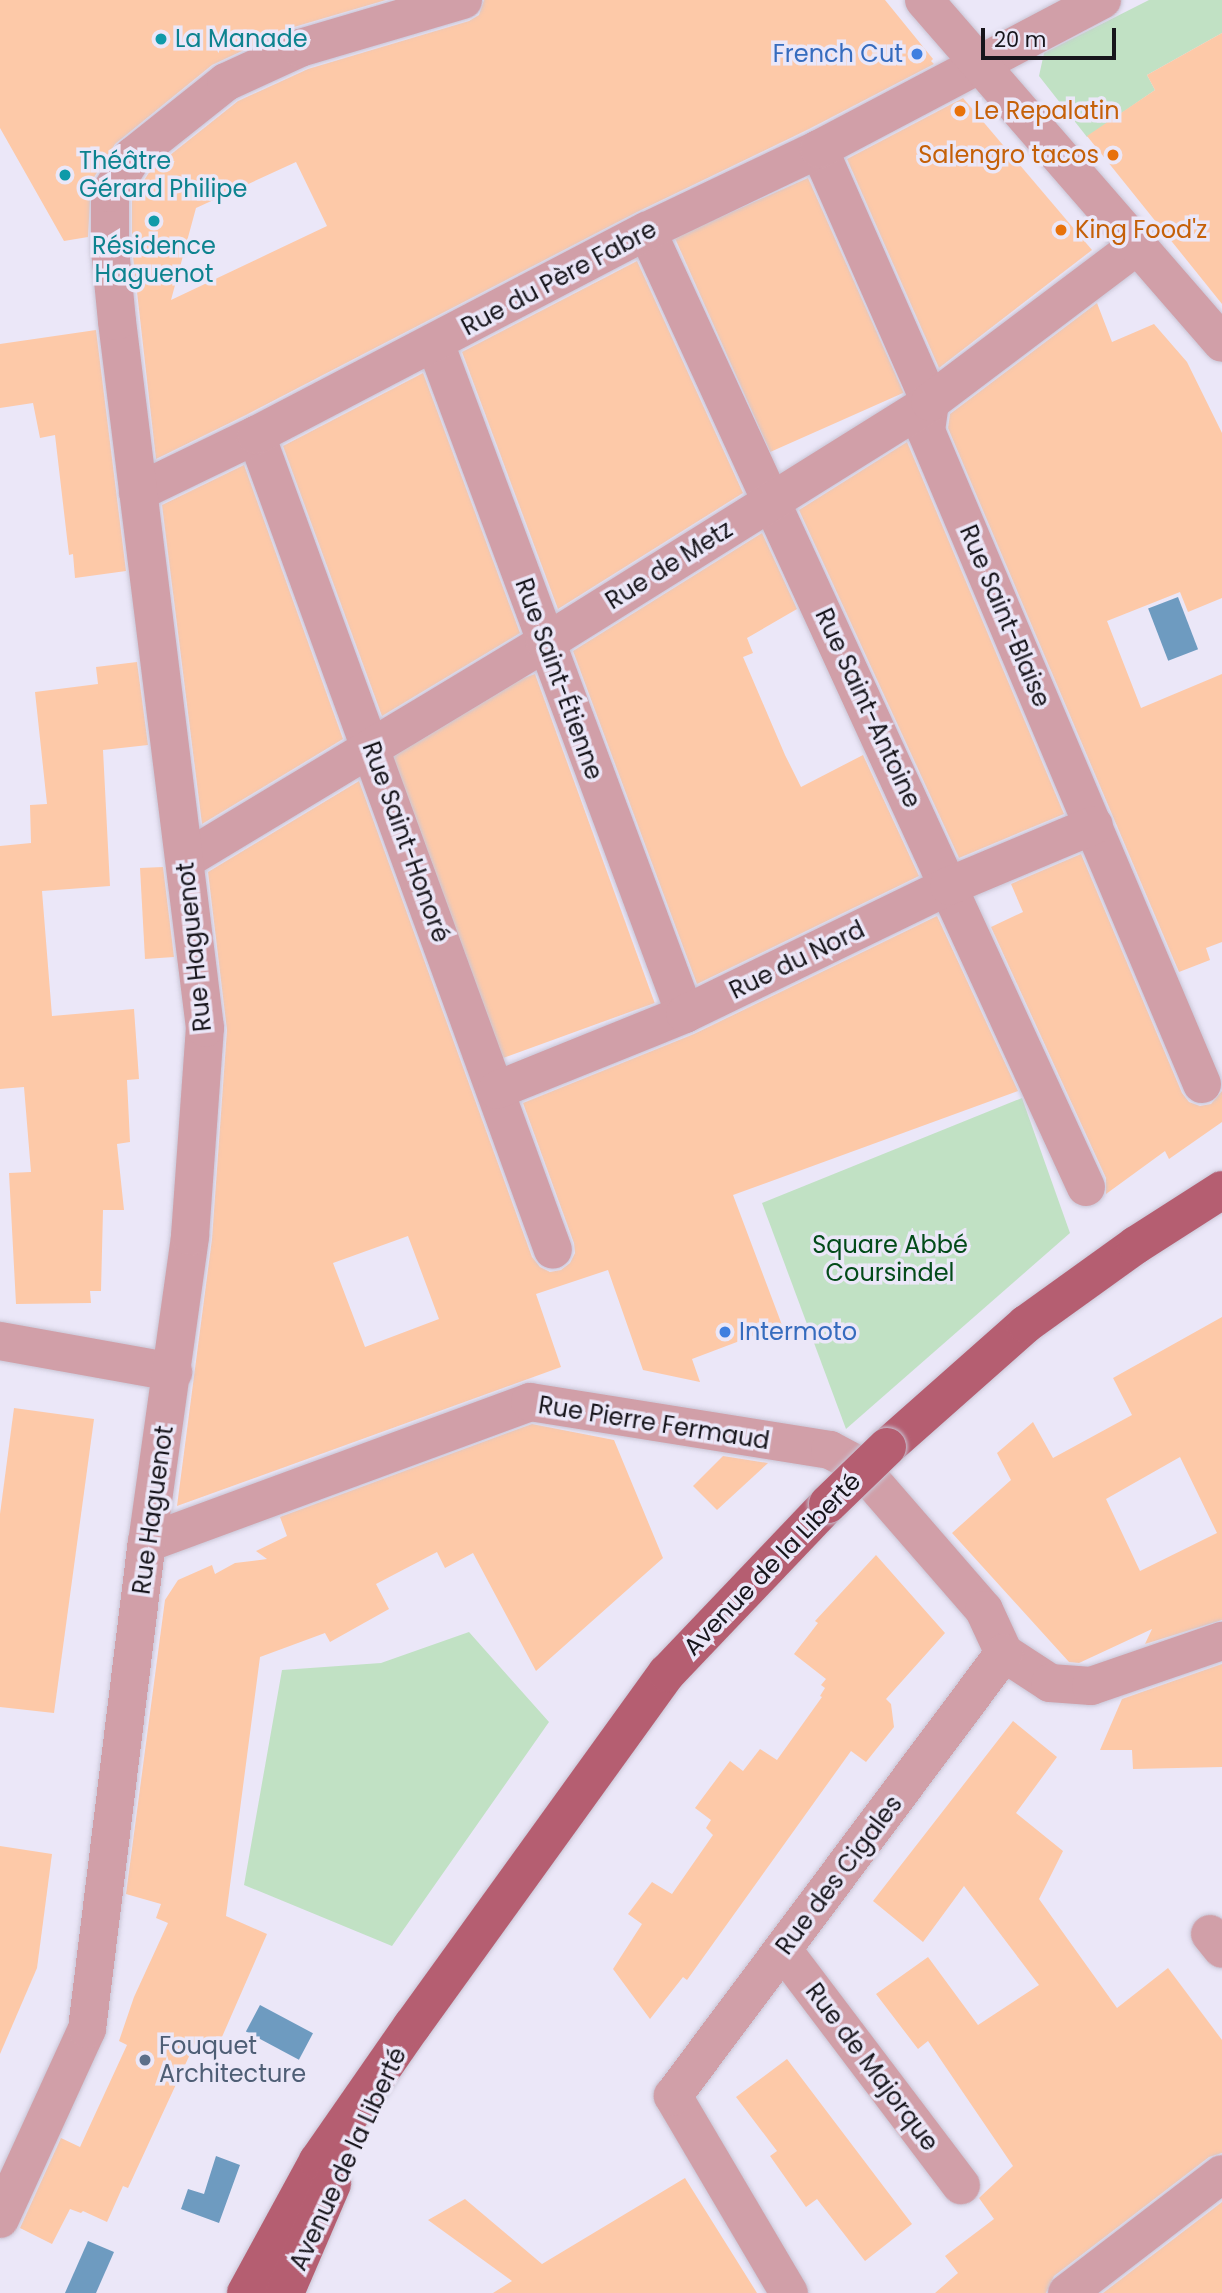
<!DOCTYPE html>
<html>
<head>
<meta charset="utf-8">
<style>
  body { margin:0 }
  #map { position:relative; width:1222px; height:2293px; overflow:hidden; background:#ebe7f8; font-family:Poppins,sans-serif }
  div>[style] { position:absolute }
  [style*='--x'] { left:calc(var(--x)*1px); top:calc(var(--y)*1px); width:calc(var(--w)*1px); rotate:calc(var(--a)*1deg) }
  .green>* { inset:0; background:#c1e1c4 }
  .water>* { inset:0; background:#6e9bc0; transform-origin:0 0 }
  .building>* { inset:0; background:#fdc9a8; transform-origin:0 0 }
  .roads { filter:drop-shadow(0 0 2px #c9c5d5) drop-shadow(0 0 2px #c9c5d5) }
  .minor>* { height:38px; margin:-19px; padding:0 19px; transform-origin:19px; border-radius:19px; background:#d19fa8 }
  .tertiary>* { height:38px; margin:-19px; padding:0 19px; transform-origin:19px; border-radius:19px; background:#d19fa8 }
  .primary>* { height:38px; margin:-19px; padding:0 19px; transform-origin:19px; border-radius:19px; background:#b55e71 }
  .bridges { filter:drop-shadow(0 0 2px #c9c5d5) drop-shadow(0 0 2px #c9c5d5) }
  .primary-bridge>* { height:38px; margin:-19px; padding:0 19px; transform-origin:19px; border-radius:19px; background:#b55e71 }
  .dots>* { width:19px; height:19px; translate:-50% -50%; box-sizing:border-box; border:4px solid #ebe7f8; border-radius:50% }
  span { translate:-50% -50%; white-space:nowrap; text-align:center; line-height:1.15; -webkit-text-stroke:7px #ebe7f8; paint-order:stroke }
  .culture-label { font-size:24px; color:#0d838f }
  .left { translate:0 -50%; text-align:left }
  .shop-label { font-size:24px; color:#366cbe }
  .right { translate:-100% -50%; text-align:right }
  .food-label { font-size:24px; color:#c56008 }
  .street-label { font-size:24px; color:#17151b }
  .park-label { font-size:24px; color:#034b19 }
  .service-label { font-size:24px; color:#4e5e75 }
  .scale { position:absolute; left:981px; top:28px; width:135px; height:32px; box-sizing:border-box; border:4px solid #17151b; border-top:0; padding-left:9px; font-size:21px; line-height:24px; white-space:nowrap; color:#17151b; -webkit-text-stroke:5px #ebe7f8; paint-order:stroke }
</style>
</head>
<body>
<div id="map">
  <div class="green">
    <i style="clip-path:polygon(1149px 0,1222px 0,1222px 33px,1147px 75px,1155px 90px,1087px 137px,1039px 76px,1044px 53px)"></i>
    <i style="clip-path:polygon(1022px 1098px,1070px 1233px,846px 1429px,762px 1203px)"></i>
    <i style="clip-path:polygon(469px 1632px,549px 1722px,392px 1946px,244px 1885px,282px 1670px,381px 1663px)"></i>
  </div>
  <div class="water">
    <i style="left:1178px;top:597px;width:56px;height:32px;rotate:69deg"></i>
    <i style="left:260px;top:2005px;width:60px;height:30px;rotate:28deg"></i>
    <i style="clip-path:polygon(216px 2156px,240px 2165px,219px 2223px,181px 2209px,188px 2189px,204px 2194px)"></i>
    <i style="clip-path:polygon(88px 2241px,114px 2252px,96px 2293px,65px 2293px)"></i>
  </div>
  <div class="building">
    <i style="clip-path:polygon(0 0,386px 0,294px 27px,212px 65px,115px 144px,91px 182px,88px 237px,64px 241px,0 128px)"></i>
    <i style="clip-path:polygon(evenodd,484px 0,885px 0,933px 59px,931px 61px,934px 64px,809px 129px,637px 212px,246px 415px,156px 459px,132px 248px,132px 199px,150px 171px,238px 101px,308px 69px,469px 21px,479px 15px,484px 0,296px 162px,327px 226px,171px 300px,196px 208px,296px 162px)"></i>
    <i style="clip-path:polygon(1222px 33px,1222px 304px,1087px 136px,1155px 90px,1147px 75px)"></i>
    <i style="clip-path:polygon(963px 98px,1092px 250px,939px 368px,847px 159px)"></i>
    <i style="left:808px;top:178px;width:235px;height:146px;rotate:66deg"></i>
    <i style="clip-path:polygon(637px 261px,743px 493px,558px 609px,462px 352px)"></i>
    <i style="clip-path:polygon(1097px 303px,1112px 342px,1154px 324px,1187px 362px,1222px 433px,1222px 598px,1188px 612px,1180px 592px,1107px 621px,1141px 708px,1222px 674px,1222px 942px,1206px 948px,1210px 960px,1179px 972px,948px 428px,950px 414px)"></i>
    <i style="clip-path:polygon(96px 330px,126px 571px,75px 578px,73px 554px,69px 555px,55px 435px,40px 438px,33px 403px,0 408px,0 344px)"></i>
    <i style="clip-path:polygon(423px 373px,520px 633px,382px 716px,283px 446px)"></i>
    <i style="clip-path:polygon(907px 442px,1064px 814px,959px 858px,799px 510px)"></i>
    <i style="clip-path:polygon(244px 465px,343px 739px,202px 824px,162px 505px)"></i>
    <i style="clip-path:polygon(762px 533px,797px 609px,747px 638px,753px 653px,743px 657px,785px 755px,801px 787px,863px 755px,919px 876px,697px 984px,573px 651px)"></i>
    <i style="clip-path:polygon(137px 662px,148px 745px,103px 750px,110px 886px,42px 891px,52px 1016px,134px 1009px,139px 1079px,127px 1080px,130px 1142px,117px 1144px,124px 1210px,103px 1210px,101px 1291px,90px 1291px,91px 1303px,16px 1304px,9px 1173px,31px 1172px,24px 1087px,0 1089px,0 846px,31px 843px,30px 805px,47px 804px,35px 692px,98px 684px,96px 667px)"></i>
    <i style="left:535px;top:674px;width:350px;height:162px;rotate:70deg"></i>
    <i style="clip-path:polygon(evenodd,359px 781px,532px 1257px,540px 1267px,550px 1272px,561px 1270px,570px 1263px,575px 1253px,574px 1243px,523px 1103px,694px 1034px,937px 916px,1018px 1091px,733px 1195px,782px 1325px,692px 1359px,700px 1382px,643px 1370px,608px 1270px,536px 1294px,561px 1367px,177px 1506px,212px 1239px,227px 1030px,208px 872px,359px 781px,408px 1236px,439px 1319px,365px 1347px,333px 1263px,408px 1236px)"></i>
    <i style="clip-path:polygon(1081px 854px,1182px 1093px,1189px 1102px,1200px 1106px,1211px 1104px,1222px 1091px,1222px 1122px,1169px 1159px,1165px 1151px,1106px 1194px,1106px 1178px,991px 927px,1023px 912px,1011px 884px)"></i>
    <i style="clip-path:polygon(163px 867px,174px 957px,145px 959px,140px 868px)"></i>
    <i style="clip-path:polygon(evenodd,1222px 1317px,1222px 1620px,1145px 1644px,1152px 1629px,1079px 1663px,1069px 1662px,952px 1533px,1011px 1480px,997px 1453px,1033px 1422px,1053px 1458px,1132px 1415px,1113px 1378px,1222px 1317px,1180px 1457px,1217px 1533px,1140px 1571px,1106px 1499px,1180px 1457px)"></i>
    <i style="clip-path:polygon(14px 1408px,94px 1419px,54px 1713px,0 1707px,0 1514px)"></i>
    <i style="clip-path:polygon(532px 1424px,614px 1440px,663px 1558px,536px 1671px,473px 1553px,445px 1568px,437px 1552px,376px 1584px,389px 1609px,330px 1642px,325px 1633px,260px 1657px,226px 1916px,267px 1934px,218px 2046px,198px 2037px,128px 2188px,123px 2186px,107px 2222px,83px 2211px,81px 2213px,70px 2209px,52px 2244px,20px 2228px,61px 2138px,80px 2147px,127px 2045px,119px 2041px,134px 1997px,168px 1923px,156px 1918px,161px 1904px,126px 1894px,165px 1600px,178px 1580px,212px 1565px,215px 1574px,235px 1563px,267px 1559px,256px 1551px,287px 1536px,280px 1517px)"></i>
    <i style="clip-path:polygon(723px 1456px,768px 1463px,717px 1510px,693px 1486px)"></i>
    <i style="clip-path:polygon(876px 1555px,945px 1633px,886px 1699px,891px 1704px,894px 1727px,866px 1762px,851px 1751px,687px 1980px,683px 1977px,650px 2019px,613px 1969px,642px 1924px,628px 1914px,652px 1882px,672px 1894px,713px 1835px,706px 1828px,711px 1820px,695px 1808px,730px 1761px,743px 1771px,760px 1749px,777px 1760px,822px 1697px,820px 1696px,825px 1688px,821px 1685px,826px 1679px,794px 1654px,818px 1623px,815px 1621px)"></i>
    <i style="clip-path:polygon(1222px 1664px,1222px 1767px,1133px 1769px,1132px 1750px,1100px 1750px,1122px 1699px)"></i>
    <i style="clip-path:polygon(1013px 1721px,1057px 1757px,1016px 1813px,1063px 1851px,1039px 1899px,1117px 2008px,1168px 1968px,1222px 2040px,1222px 2153px,1209px 2157px,1054px 2276px,1046px 2293px,935px 2293px,958px 2273px,945px 2256px,994px 2219px,979px 2198px,1013px 2166px,928px 2041px,918px 2049px,876px 1994px,928px 1957px,978px 2025px,1039px 1985px,964px 1886px,923px 1942px,873px 1901px)"></i>
    <i style="clip-path:polygon(0 1846px,52px 1854px,37px 1968px,0 2054px)"></i>
    <i style="clip-path:polygon(787px 2059px,912px 2224px,865px 2261px,817px 2199px,806px 2207px,770px 2156px,777px 2151px,736px 2097px)"></i>
    <i style="clip-path:polygon(685px 2178px,757px 2293px,493px 2293px,512px 2281px,428px 2220px,465px 2199px,542px 2264px)"></i>
    <i style="clip-path:polygon(1222px 2202px,1222px 2293px,1103px 2293px)"></i>
  </div>
  <div class="roads">
    <div class="minor">
      <i style="--x:819;--y:149;--w:276;--a:66.3"></i>
      <i style="--x:930;--y:402;--w:29;--a:98"></i>
      <i style="--x:926;--y:431;--w:709;--a:67.09"></i>
      <i style="--x:647;--y:231;--w:1052;--a:65.34"></i>
      <i style="--x:435;--y:343;--w:716;--a:69.57"></i>
      <i style="--x:256;--y:435;--w:867;--a:69.98"></i>
      <i style="--x:138;--y:492;--w:131;--a:-25.8"></i>
      <i style="--x:256;--y:435;--w:441;--a:-27.6"></i>
      <i style="--x:647;--y:231;--w:191;--a:-25.5"></i>
      <i style="--x:819;--y:149;--w:320;--a:-27.8"></i>
      <i style="--x:185;--y:860;--w:420;--a:-31.1"></i>
      <i style="--x:545;--y:643;--w:454;--a:-32"></i>
      <i style="--x:930;--y:402;--w:261;--a:-37"></i>
      <i style="--x:497;--y:1090;--w:203;--a:-22"></i>
      <i style="--x:685;--y:1014;--w:293;--a:-25.9"></i>
      <i style="--x:949;--y:886;--w:157;--a:-22.8"></i>
      <i style="--x:0;--y:1341;--w:176;--a:10.2"></i>
      <i style="--x:147;--y:1543;--w:408;--a:-20.2"></i>
      <i style="--x:530;--y:1402;--w:304;--a:9.1"></i>
      <i style="--x:830;--y:1450;--w:32;--a:28"></i>
      <i style="--x:858;--y:1465;--w:192;--a:49"></i>
      <i style="--x:984;--y:1610;--w:47;--a:65.1"></i>
      <i style="--x:1004;--y:1653;--w:55;--a:33.1"></i>
      <i style="--x:1050;--y:1683;--w:41;--a:4.2"></i>
      <i style="--x:1091;--y:1686;--w:139;--a:-19"></i>
      <i style="--x:1210;--y:1934;--w:19;--a:51"></i>
      <i style="--x:783;--y:1950;--w:295;--a:52.9"></i>
      <i style="--x:0;--y:2219;--w:209;--a:-65.4"></i>
      <i style="--x:87;--y:2029;--w:490;--a:-83"></i>
      <i style="--x:147;--y:1543;--w:310;--a:-82"></i>
      <i style="--x:190;--y:1236;--w:209;--a:-85.9"></i>
      <i style="--x:205;--y:1028;--w:712;--a:-97.1"></i>
      <i style="--x:117;--y:321;--w:72;--a:-95.6"></i>
      <i style="--x:110;--y:249;--w:56;--a:-90"></i>
      <i style="--x:110;--y:193;--w:44;--a:-58.1"></i>
      <i style="--x:133;--y:156;--w:119;--a:-38.5"></i>
      <i style="--x:226;--y:82;--w:81;--a:-24.7"></i>
      <i style="--x:300;--y:48;--w:170;--a:-16.4"></i>
      <i style="--x:789;--y:2293;--w:229;--a:-120.5"></i>
      <i style="--x:673;--y:2096;--w:553;--a:-53.23"></i>
      <i style="--x:1067;--y:2293;--w:195;--a:-37.5"></i>
    </div>
    <div class="tertiary">
      <i style="--x:924;--y:0;--w:454;--a:49"></i>
    </div>
    <div class="primary">
      <i style="--x:887;--y:1447;--w:186;--a:-41.5"></i>
      <i style="--x:1026;--y:1324;--w:135;--a:-35.7"></i>
      <i style="--x:1136;--y:1245;--w:102;--a:-32.6"></i>
      <i style="--x:246;--y:2293;--w:150;--a:-61.4"></i>
      <i style="--x:318;--y:2161;--w:165;--a:-55.2"></i>
      <i style="--x:412;--y:2026;--w:435;--a:-54.2"></i>
      <i style="--x:667;--y:1673;--w:233;--a:-46.4"></i>
      <i style="--x:285;--y:2293;--w:119;--a:-66.7"></i>
    </div>
  </div>
  <div class="bridges">
    <div class="primary-bridge">
      <i style="--x:828;--y:1504;--w:82;--a:-44"></i>
    </div>
  </div>
  <div class="dots">
    <i style="left:161px;top:39px;background:#0f9aa8"></i>
    <i style="left:917px;top:54px;background:#3f7fe0"></i>
    <i style="left:960px;top:111px;background:#e8710a"></i>
    <i style="left:1113px;top:155px;background:#e8710a"></i>
    <i style="left:65px;top:175px;background:#0f9aa8"></i>
    <i style="left:154px;top:221px;background:#0f9aa8"></i>
    <i style="left:1061px;top:230px;background:#e8710a"></i>
    <i style="left:725px;top:1332px;background:#3f7fe0"></i>
    <i style="left:145px;top:2060px;background:#5c6f8a"></i>
  </div>
  <div class="culture-label">
    <span class="left" style="left:175px;top:39px">La Manade</span>
    <span class="left" style="left:79px;top:175px">Théâtre<br>Gérard Philipe</span>
    <span style="left:154px;top:260px">Résidence<br>Haguenot</span>
  </div>
  <div class="shop-label">
    <span class="right" style="left:903px;top:54px">French Cut</span>
    <span class="left" style="left:739px;top:1332px">Intermoto</span>
  </div>
  <div class="food-label">
    <span class="left" style="left:974px;top:111px">Le Repalatin</span>
    <span class="right" style="left:1099px;top:155px">Salengro tacos</span>
    <span class="left" style="left:1075px;top:230px">King Food'z</span>
  </div>
  <div class="street-label">
    <span style="left:559px;top:278px;rotate:-28deg">Rue du Père Fabre</span>
    <span style="left:669px;top:565px;rotate:-32deg">Rue de Metz</span>
    <span style="left:1005px;top:616px;rotate:67deg">Rue Saint-Blaise</span>
    <span style="left:559px;top:679px;rotate:70deg">Rue Saint-Étienne</span>
    <span style="left:868px;top:708px;rotate:65deg">Rue Saint-Antoine</span>
    <span style="left:406px;top:842px;rotate:70deg">Rue Saint-Honoré</span>
    <span style="left:194px;top:947px;rotate:-96deg">Rue Haguenot</span>
    <span style="left:797px;top:960px;rotate:-26deg">Rue du Nord</span>
    <span style="left:654px;top:1423px;rotate:9deg">Rue Pierre Fermaud</span>
    <span style="left:153px;top:1510px;rotate:-82deg">Rue Haguenot</span>
    <span style="left:772px;top:1564px;rotate:-46deg">Avenue de la Liberté</span>
    <span style="left:839px;top:1875px;rotate:-53deg">Rue des Cigales</span>
    <span style="left:872px;top:2067px;rotate:53deg">Rue de Majorque</span>
    <span style="left:348px;top:2159px;rotate:-65deg">Avenue de la Liberté</span>
  </div>
  <div class="park-label">
    <span style="left:890px;top:1259px">Square Abbé<br>Coursindel</span>
  </div>
  <div class="service-label">
    <span class="left" style="left:159px;top:2060px">Fouquet<br>Architecture</span>
  </div>
  <div class="scale">20 m</div>
</div>
</body>
</html>
